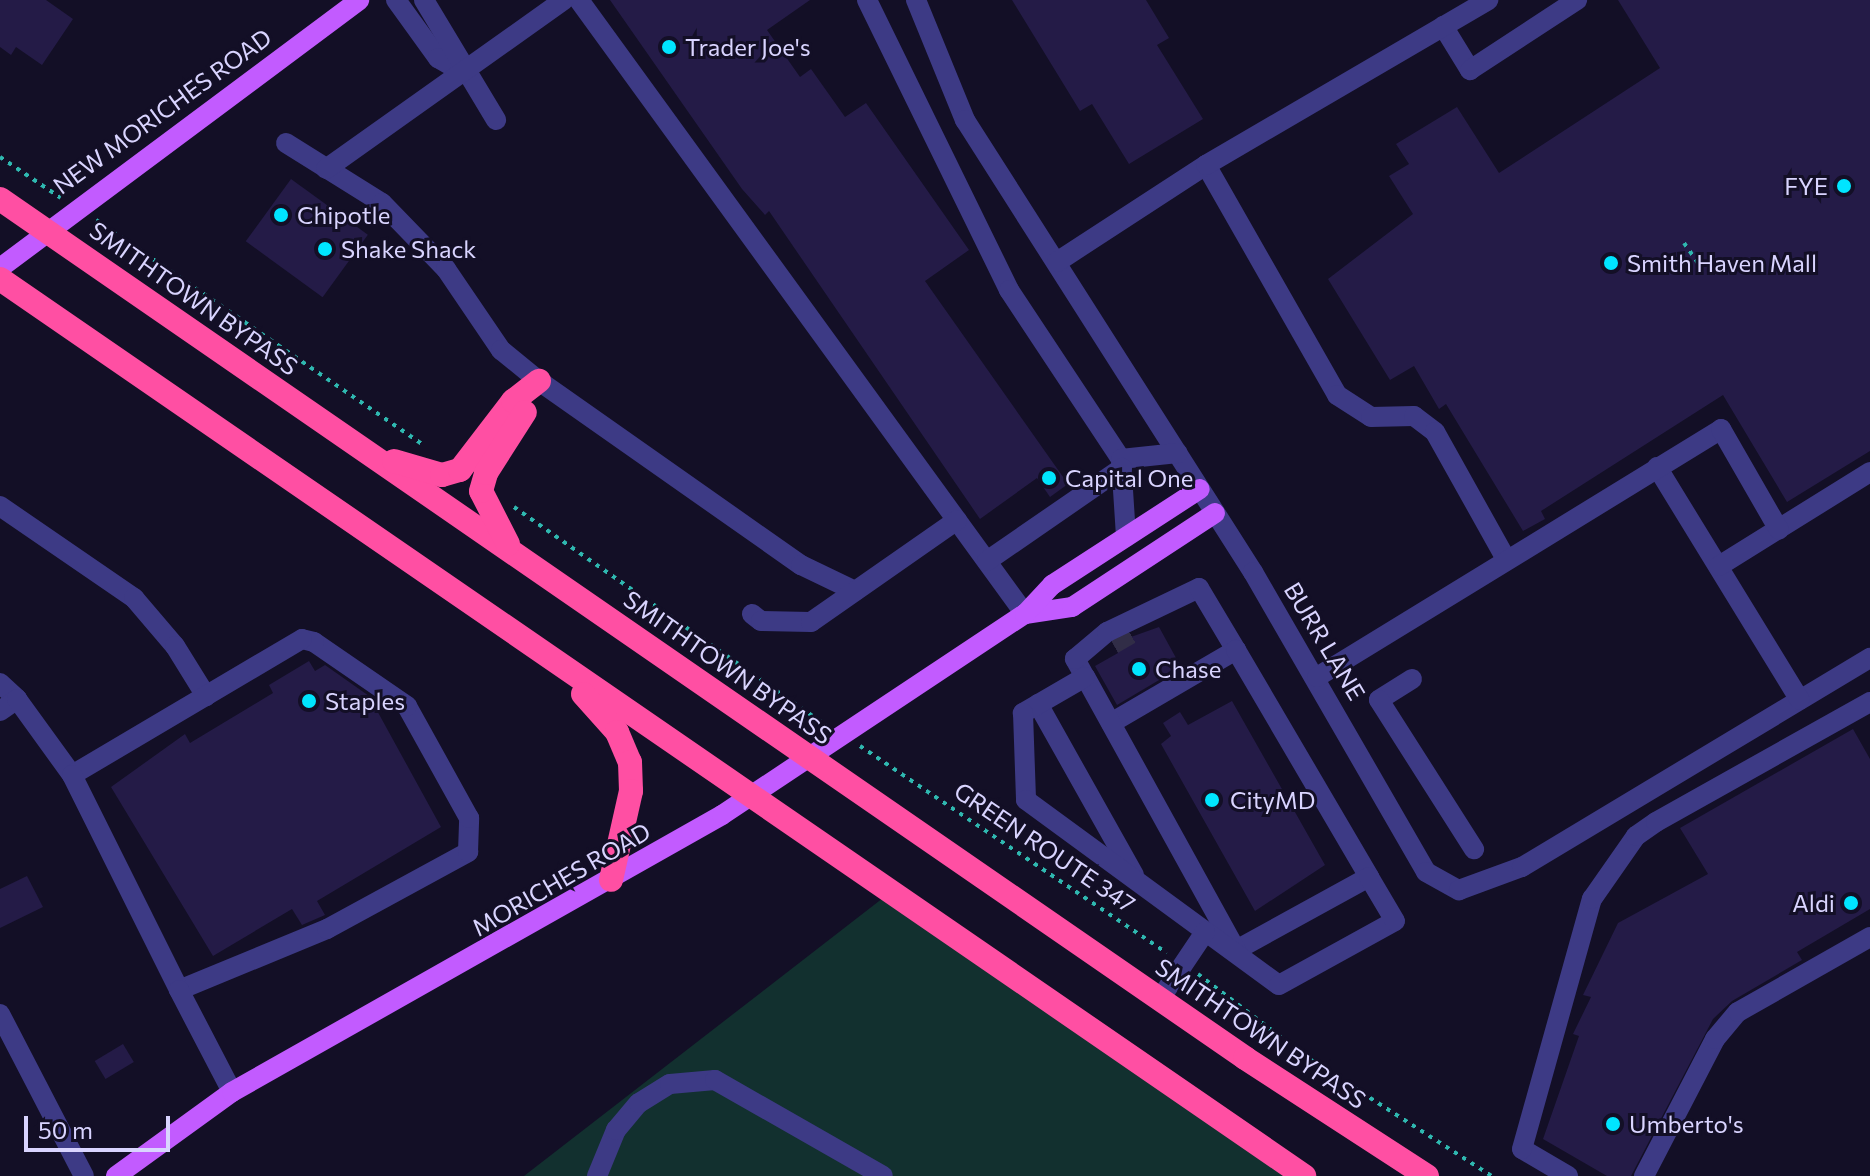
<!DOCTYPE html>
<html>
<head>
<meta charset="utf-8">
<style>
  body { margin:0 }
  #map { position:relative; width:1870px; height:1176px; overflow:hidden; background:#130f26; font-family:Commissioner,sans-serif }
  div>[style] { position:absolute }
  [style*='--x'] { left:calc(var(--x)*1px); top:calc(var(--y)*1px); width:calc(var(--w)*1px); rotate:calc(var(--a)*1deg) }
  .green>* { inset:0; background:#12302f }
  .building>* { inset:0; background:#241b47; transform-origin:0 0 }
  .minor-tunnel>* { height:20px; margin-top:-10px; transform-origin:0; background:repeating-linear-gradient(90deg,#312d47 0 20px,transparent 0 30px) }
  .path>* { height:4px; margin-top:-2px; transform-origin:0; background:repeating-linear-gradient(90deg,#2fb8b0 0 4px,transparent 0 10px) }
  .minor>* { height:20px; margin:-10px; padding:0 10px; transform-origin:10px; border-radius:10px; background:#3d3a85 }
  .major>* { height:20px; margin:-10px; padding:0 10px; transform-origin:10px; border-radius:10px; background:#c25bff }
  .highway>* { height:24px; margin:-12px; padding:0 12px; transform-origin:12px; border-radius:12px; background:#ff4fa3 }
  .dots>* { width:22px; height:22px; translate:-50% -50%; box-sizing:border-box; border:4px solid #130f26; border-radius:50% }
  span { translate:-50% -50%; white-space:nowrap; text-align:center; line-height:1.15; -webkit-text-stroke:6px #130f26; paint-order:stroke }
  .poi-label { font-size:24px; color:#d9d4ff }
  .left { translate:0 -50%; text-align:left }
  .right { translate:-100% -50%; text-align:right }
  .street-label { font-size:24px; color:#d9d4ff }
  .scale { position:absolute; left:24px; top:1116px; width:146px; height:36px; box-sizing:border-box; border:4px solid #d9d4ff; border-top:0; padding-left:10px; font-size:24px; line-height:28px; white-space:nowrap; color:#d9d4ff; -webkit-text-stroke:6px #130f26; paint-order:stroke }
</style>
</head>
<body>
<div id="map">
  <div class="green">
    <i style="clip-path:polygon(883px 898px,1317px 1176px,524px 1176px)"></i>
  </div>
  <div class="building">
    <i style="clip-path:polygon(0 0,46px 0,73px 19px,42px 65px,16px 47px,11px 55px,0 47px)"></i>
    <i style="clip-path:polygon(610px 0,810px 0,767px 30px,800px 77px,811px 69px,845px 117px,866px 103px,969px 250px,925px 281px,1068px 484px,1050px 497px,1037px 478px,980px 519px,769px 211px,765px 215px,742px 189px)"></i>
    <i style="clip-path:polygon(1012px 0,1146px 0,1169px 38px,1157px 45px,1203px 119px,1129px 164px,1092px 104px,1080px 111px)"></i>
    <i style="clip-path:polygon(1618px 0,1870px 0,1870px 451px,1787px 502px,1723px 395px,1541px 511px,1545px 519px,1523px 531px,1446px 404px,1439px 409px,1414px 366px,1390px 380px,1328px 279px,1413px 214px,1389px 176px,1409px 164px,1396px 144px,1457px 107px,1499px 173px,1660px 68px)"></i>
    <i style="left:291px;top:179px;width:95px;height:77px;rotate:36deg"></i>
    <i style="clip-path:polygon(1159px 627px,1181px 667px,1117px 705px,1095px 666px,1118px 653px,1114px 643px)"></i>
    <i style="clip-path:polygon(309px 661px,315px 671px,325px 665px,369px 696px,441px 827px,317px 901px,325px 915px,302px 925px,292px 909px,213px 956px,111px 787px,185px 734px,190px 743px,273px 693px,269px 685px)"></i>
    <i style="clip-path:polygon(1232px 701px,1325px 865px,1255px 911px,1161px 744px,1171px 736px,1163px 723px,1180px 712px,1188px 725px)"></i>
    <i style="clip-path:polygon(1853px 729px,1870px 759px,1870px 909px,1797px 952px,1802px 960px,1732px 1001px,1713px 1019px,1631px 1176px,1607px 1176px,1543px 1139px,1579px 1036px,1573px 1034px,1591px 997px,1583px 995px,1618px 923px,1708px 874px,1680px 828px)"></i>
    <i style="clip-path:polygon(27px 876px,43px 907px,0 928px,0 889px)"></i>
    <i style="left:123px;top:1044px;width:21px;height:33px;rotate:59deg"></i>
  </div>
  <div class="minor-tunnel">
    <i style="--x:1113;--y:644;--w:22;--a:-30"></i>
  </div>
  <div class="path">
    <i style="--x:0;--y:157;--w:73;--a:33.9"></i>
    <i style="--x:96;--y:220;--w:399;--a:34.5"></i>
    <i style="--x:1684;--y:243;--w:29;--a:55"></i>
    <i style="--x:514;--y:507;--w:380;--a:35"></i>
    <i style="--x:860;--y:746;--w:370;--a:34"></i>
    <i style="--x:1198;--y:974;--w:142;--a:37.3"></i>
    <i style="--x:1311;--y:1060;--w:215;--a:32.7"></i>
  </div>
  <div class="minor">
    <i style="--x:396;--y:0;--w:72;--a:54.1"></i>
    <i style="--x:438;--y:58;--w:28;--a:30"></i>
    <i style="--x:424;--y:0;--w:140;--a:59"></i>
    <i style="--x:579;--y:0;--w:759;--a:54.01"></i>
    <i style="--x:867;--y:0;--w:323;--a:63.9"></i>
    <i style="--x:1009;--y:290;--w:203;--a:56.5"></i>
    <i style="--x:1121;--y:459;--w:78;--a:86.3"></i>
    <i style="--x:916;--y:0;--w:130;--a:67.8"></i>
    <i style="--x:965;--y:120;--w:536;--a:57.5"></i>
    <i style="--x:1253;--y:572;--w:346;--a:60"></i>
    <i style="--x:1426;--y:872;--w:38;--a:29"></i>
    <i style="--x:1459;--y:890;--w:67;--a:-20.1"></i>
    <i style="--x:1522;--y:867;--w:406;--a:-31"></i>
    <i style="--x:1443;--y:26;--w:52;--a:58.5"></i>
    <i style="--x:1470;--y:70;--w:128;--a:-33.2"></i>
    <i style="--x:286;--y:143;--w:113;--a:32"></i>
    <i style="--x:382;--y:203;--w:92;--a:45.9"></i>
    <i style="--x:446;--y:269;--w:98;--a:55.8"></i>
    <i style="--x:501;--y:350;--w:49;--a:39.2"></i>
    <i style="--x:539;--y:381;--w:320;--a:35.1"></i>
    <i style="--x:801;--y:565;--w:60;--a:25.7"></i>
    <i style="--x:1206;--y:165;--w:265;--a:60.3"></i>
    <i style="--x:1337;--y:395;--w:40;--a:32.9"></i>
    <i style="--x:1371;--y:417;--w:43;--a:-1.3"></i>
    <i style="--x:1414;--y:416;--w:26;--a:37"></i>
    <i style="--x:1435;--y:432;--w:145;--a:60.8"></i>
    <i style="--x:326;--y:169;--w:292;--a:-35.4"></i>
    <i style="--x:1057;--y:262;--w:178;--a:-33.1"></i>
    <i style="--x:1206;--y:165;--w:327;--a:-30.3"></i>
    <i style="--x:1121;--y:459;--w:57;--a:-6"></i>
    <i style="--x:1657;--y:467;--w:273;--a:58.5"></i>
    <i style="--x:0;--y:506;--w:163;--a:34.5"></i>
    <i style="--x:134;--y:598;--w:63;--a:49.5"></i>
    <i style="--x:175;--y:646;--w:59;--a:58.2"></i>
    <i style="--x:987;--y:561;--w:164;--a:-34.6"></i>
    <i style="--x:1719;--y:566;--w:178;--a:-31.9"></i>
    <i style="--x:752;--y:614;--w:11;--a:38"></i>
    <i style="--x:761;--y:621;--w:50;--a:1.1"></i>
    <i style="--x:811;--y:622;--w:178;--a:-34.9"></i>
    <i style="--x:1085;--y:677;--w:21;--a:-119"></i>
    <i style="--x:1075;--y:659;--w:42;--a:-40.2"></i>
    <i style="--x:1107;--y:632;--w:102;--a:-25.6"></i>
    <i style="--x:1199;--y:588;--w:72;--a:59.2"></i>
    <i style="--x:1317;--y:677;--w:474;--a:-31.5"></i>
    <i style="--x:1721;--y:429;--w:116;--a:60.1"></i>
    <i style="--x:1412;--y:679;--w:39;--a:148"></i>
    <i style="--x:1379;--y:700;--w:177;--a:57.5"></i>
    <i style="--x:0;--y:683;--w:23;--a:43"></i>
    <i style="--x:1038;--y:704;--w:196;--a:60.7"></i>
    <i style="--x:0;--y:711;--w:21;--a:-35"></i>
    <i style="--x:17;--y:699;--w:94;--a:54.1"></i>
    <i style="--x:1111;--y:723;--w:145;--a:-30.3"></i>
    <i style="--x:1236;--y:650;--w:263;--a:59.6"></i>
    <i style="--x:1369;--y:877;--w:152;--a:151.2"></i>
    <i style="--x:1236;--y:950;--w:312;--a:-118.9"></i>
    <i style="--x:1085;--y:677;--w:72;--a:149.9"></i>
    <i style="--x:1023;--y:713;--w:87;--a:88"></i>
    <i style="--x:1026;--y:800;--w:313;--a:36.2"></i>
    <i style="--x:1279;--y:985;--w:132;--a:-28.9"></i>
    <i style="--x:1395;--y:921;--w:51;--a:-120.6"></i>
    <i style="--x:179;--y:990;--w:160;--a:-22.4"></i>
    <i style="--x:327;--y:929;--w:161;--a:-28.6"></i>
    <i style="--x:468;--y:852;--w:34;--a:-88"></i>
    <i style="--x:469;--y:818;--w:128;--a:-119"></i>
    <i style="--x:407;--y:706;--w:113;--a:-145.5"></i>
    <i style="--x:314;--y:642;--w:12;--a:-166"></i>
    <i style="--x:302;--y:639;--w:267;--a:149.4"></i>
    <i style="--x:72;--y:775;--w:240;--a:63.5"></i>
    <i style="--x:179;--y:990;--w:115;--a:62.5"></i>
    <i style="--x:1160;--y:999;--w:81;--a:-56.1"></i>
    <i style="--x:0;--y:1014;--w:182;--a:62.6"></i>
    <i style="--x:597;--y:1176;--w:50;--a:-67.6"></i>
    <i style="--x:616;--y:1130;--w:35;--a:-50"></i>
    <i style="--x:639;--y:1103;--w:36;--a:-32"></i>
    <i style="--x:670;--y:1084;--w:45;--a:-5.1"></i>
    <i style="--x:715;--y:1080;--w:193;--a:29.7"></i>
    <i style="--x:1568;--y:1176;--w:53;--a:-149.6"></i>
    <i style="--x:1522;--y:1149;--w:260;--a:-74.4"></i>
    <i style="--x:1592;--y:899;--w:77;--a:-55.1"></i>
    <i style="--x:1636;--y:836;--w:24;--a:-35"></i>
    <i style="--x:1656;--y:822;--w:245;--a:-29.3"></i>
    <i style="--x:1644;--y:1176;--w:154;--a:-62.6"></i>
    <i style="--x:1715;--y:1039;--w:35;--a:-50"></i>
    <i style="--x:1738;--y:1012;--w:152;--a:-29.6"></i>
  </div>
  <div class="major">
    <i style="--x:0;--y:268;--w:448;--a:-36.7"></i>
    <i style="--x:1025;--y:614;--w:48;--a:-8.5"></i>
    <i style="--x:1072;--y:607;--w:171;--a:-33.3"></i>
    <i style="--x:116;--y:1176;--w:143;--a:-35.9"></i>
    <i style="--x:232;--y:1092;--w:563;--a:-29.48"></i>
    <i style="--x:722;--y:815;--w:364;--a:-33.6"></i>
    <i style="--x:1025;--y:614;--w:40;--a:-47"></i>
    <i style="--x:1052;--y:585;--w:176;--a:-33"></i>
  </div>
  <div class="highway">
    <i style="--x:0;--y:199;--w:1513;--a:34.6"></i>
    <i style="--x:1245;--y:1058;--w:217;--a:33"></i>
    <i style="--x:0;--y:279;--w:1583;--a:34.52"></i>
    <i style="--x:394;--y:461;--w:50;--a:16.3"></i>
    <i style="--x:442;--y:475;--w:19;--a:-16"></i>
    <i style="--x:460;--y:470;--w:87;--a:-52.5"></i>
    <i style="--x:513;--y:401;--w:33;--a:-38"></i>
    <i style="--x:508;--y:544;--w:59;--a:-117"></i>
    <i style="--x:481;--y:491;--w:19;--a:-74"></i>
    <i style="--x:486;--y:473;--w:72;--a:-57.4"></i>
    <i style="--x:583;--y:694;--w:51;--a:48.2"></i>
    <i style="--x:617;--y:732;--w:33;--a:67"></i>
    <i style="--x:630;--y:762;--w:29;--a:88"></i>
    <i style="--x:631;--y:791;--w:91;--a:102.7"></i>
  </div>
  <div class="dots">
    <i style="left:669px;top:47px;background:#00e5ff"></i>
    <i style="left:1844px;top:186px;background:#00e5ff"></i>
    <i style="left:281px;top:215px;background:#00e5ff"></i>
    <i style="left:325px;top:249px;background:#00e5ff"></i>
    <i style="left:1611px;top:263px;background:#00e5ff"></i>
    <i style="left:1049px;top:478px;background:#00e5ff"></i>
    <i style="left:1139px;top:669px;background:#00e5ff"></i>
    <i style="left:309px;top:701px;background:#00e5ff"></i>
    <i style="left:1212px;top:800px;background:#00e5ff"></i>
    <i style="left:1851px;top:903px;background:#00e5ff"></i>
    <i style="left:1613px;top:1124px;background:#00e5ff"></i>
  </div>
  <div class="poi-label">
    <span class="left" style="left:685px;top:47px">Trader Joe's</span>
    <span class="right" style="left:1828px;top:186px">FYE</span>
    <span class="left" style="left:297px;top:215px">Chipotle</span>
    <span class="left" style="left:341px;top:249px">Shake Shack</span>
    <span class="left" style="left:1627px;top:263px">Smith Haven Mall</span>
    <span class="left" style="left:1065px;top:478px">Capital One</span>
    <span class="left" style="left:1155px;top:669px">Chase</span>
    <span class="left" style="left:325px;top:701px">Staples</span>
    <span class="left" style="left:1230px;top:800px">CityMD</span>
    <span class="right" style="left:1835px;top:903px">Aldi</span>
    <span class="left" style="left:1629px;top:1124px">Umberto's</span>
  </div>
  <div class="street-label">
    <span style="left:162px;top:111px;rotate:-36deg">NEW MORICHES ROAD</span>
    <span style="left:194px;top:298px;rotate:35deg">SMITHTOWN BYPASS</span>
    <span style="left:1325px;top:641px;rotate:59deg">BURR LANE</span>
    <span style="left:728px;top:667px;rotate:35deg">SMITHTOWN BYPASS</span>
    <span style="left:1045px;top:847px;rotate:34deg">GREEN ROUTE 347</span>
    <span style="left:561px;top:879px;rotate:-30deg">MORICHES ROAD</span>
    <span style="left:1261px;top:1033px;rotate:34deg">SMITHTOWN BYPASS</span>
  </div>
  <div class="scale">50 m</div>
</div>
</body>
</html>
